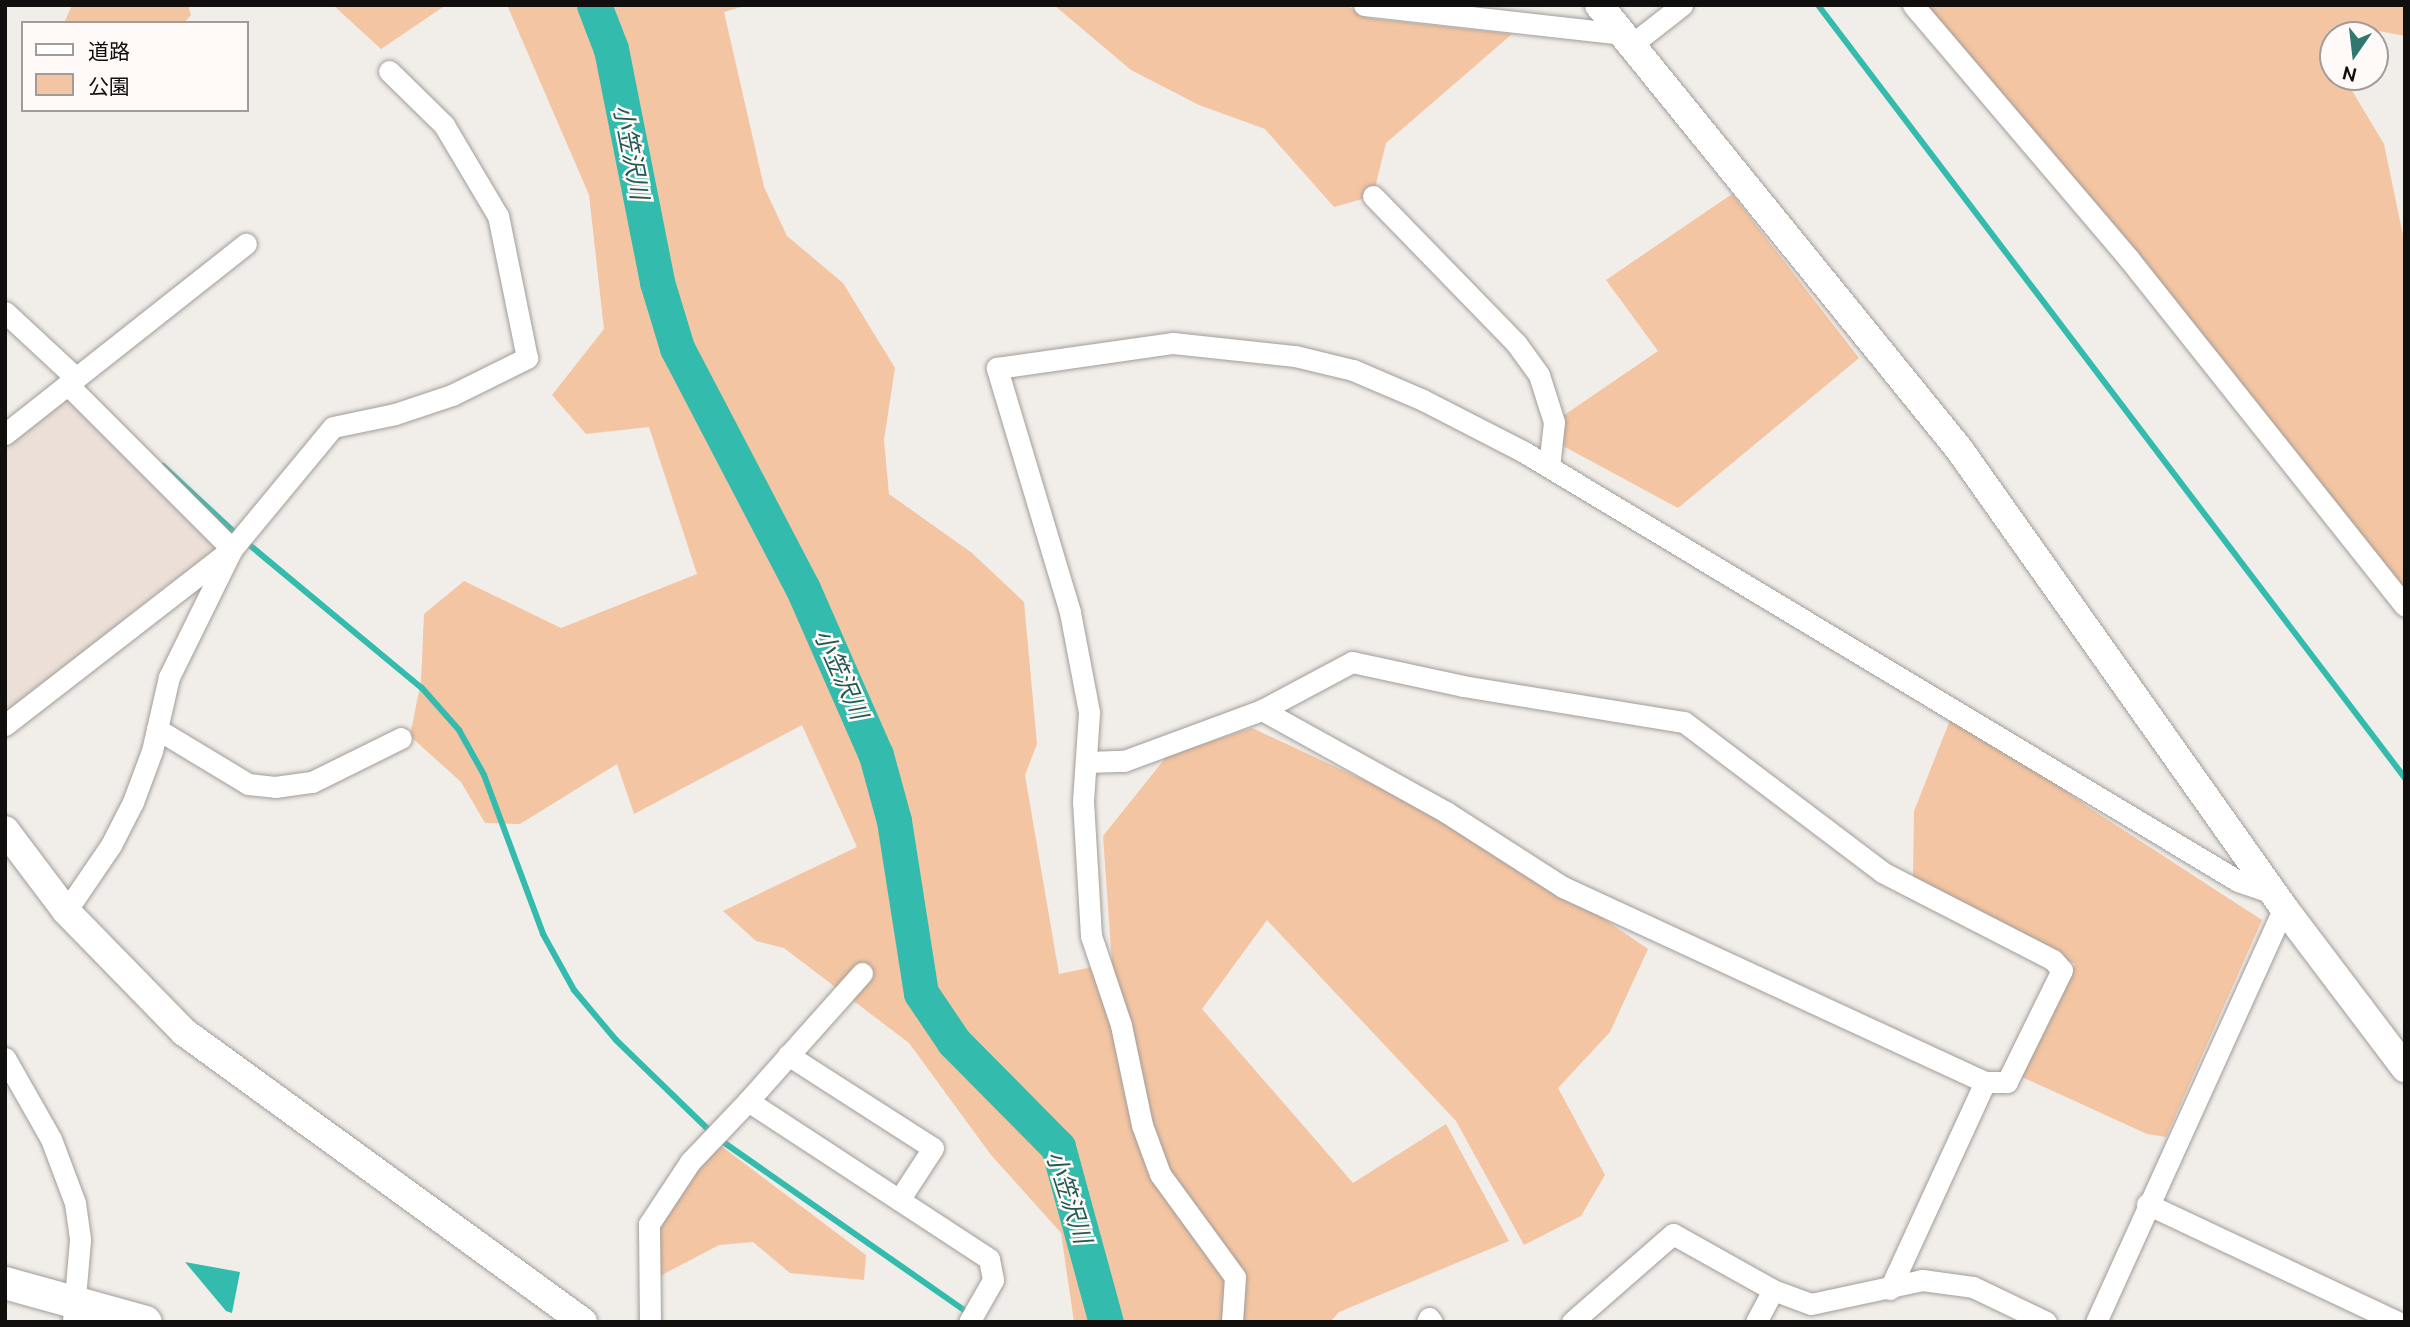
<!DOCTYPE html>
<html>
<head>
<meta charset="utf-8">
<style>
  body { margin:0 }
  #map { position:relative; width:2410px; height:1327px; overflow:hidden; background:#f1ede9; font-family:Ubuntu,"Noto Sans JP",sans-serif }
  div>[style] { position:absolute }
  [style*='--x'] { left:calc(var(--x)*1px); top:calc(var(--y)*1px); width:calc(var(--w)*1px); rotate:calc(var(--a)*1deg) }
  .built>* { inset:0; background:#ebdfd7 }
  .green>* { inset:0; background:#f4c5a2 }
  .water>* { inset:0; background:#33bbad }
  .stream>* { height:6px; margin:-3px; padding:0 3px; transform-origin:3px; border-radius:3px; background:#33bbad }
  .river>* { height:35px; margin:-17.5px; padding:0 17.5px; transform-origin:17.5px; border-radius:17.5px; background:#33bbad }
  .roads { filter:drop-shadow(0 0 2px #a19d9a) drop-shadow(0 0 2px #a19d9a) }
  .minor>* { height:21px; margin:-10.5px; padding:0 10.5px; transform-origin:10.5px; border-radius:10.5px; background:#fff }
  .tertiary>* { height:28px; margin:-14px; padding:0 14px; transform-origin:14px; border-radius:14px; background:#fff }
  .secondary>* { height:32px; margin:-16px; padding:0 16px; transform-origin:16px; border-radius:16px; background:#fff }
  span { translate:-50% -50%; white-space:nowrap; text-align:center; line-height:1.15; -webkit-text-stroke:5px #fffaf7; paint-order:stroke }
  .water-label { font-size:24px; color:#235952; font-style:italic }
  .frame { position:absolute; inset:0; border:7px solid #100f0e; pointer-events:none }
  .legend { position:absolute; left:21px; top:21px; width:228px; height:91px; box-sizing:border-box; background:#fffaf7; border:2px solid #9f9c9a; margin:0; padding:9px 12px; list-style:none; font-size:21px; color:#100f0e }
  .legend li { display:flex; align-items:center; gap:14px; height:35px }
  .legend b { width:35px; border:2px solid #9f9c9a }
  .north { position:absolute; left:2319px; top:21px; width:70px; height:70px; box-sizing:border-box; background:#fffaf7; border:2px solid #9f9c9a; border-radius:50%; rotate:194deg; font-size:19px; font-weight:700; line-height:28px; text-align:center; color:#100f0e }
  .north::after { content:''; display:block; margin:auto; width:24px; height:32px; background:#30776f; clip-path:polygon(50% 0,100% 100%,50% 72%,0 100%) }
</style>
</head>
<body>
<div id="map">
  <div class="built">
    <i style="clip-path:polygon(67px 392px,227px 544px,154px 595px,5px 718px,5px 441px)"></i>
  </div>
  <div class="green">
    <i style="clip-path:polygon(72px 5px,188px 5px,191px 15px,184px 23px,64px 23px)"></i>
    <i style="clip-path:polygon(333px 5px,446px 5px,381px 49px)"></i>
    <i style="clip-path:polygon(507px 5px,748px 5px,724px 12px,764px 187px,787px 236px,843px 283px,895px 368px,884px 440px,889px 494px,972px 553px,1024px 602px,1037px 744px,1025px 775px,1059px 974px,1112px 963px,1103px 836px,1167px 756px,1252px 728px,1478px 833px,1648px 949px,1610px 1032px,1558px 1088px,1605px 1175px,1581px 1216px,1524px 1245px,1456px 1121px,1267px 920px,1202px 1009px,1353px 1183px,1446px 1124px,1509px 1241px,1339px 1312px,1330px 1322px,1074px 1322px,1061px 1233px,991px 1155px,909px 1043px,784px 948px,756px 941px,723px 911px,857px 847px,802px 725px,634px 814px,617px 764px,520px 824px,485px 823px,461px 782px,410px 736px,421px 681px,424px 614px,464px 581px,561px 628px,697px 574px,649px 427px,586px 434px,552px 395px,604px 329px,589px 195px)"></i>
    <i style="clip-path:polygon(1054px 5px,1346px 5px,1367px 18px,1512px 34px,1386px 143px,1373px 196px,1334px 207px,1265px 129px,1199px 105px,1131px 70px)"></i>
    <i style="clip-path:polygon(1913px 5px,2405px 5px,2405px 36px,2363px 28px,2360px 35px,2333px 35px,2333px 77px,2350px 77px,2348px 84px,2384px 144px,2405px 245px,2405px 606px)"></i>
    <i style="clip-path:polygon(1732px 194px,1859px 358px,1678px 508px,1552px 440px,1554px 422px,1658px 351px,1606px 280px)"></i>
    <i style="clip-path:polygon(1954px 710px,2088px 807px,2262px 920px,2166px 1137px,2147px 1134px,2022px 1077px,2075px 964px,1913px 879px,1914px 811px)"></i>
    <i style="clip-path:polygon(720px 1145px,866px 1255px,864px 1280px,790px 1273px,753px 1242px,719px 1245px,660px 1276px,655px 1215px)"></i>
  </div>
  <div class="water">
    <i style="clip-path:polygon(185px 1262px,240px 1272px,232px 1313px,226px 1311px)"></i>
  </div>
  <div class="stream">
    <i style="--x:1818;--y:5;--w:971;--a:52.79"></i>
    <i style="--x:163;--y:466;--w:98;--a:42.9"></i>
    <i style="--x:235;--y:533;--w:243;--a:39.7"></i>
    <i style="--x:422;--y:688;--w:56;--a:48.6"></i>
    <i style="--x:459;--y:730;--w:51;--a:60.9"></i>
    <i style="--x:484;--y:775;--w:170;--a:69.6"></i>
    <i style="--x:543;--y:934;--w:64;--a:61"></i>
    <i style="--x:574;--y:990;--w:65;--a:50"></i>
    <i style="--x:616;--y:1040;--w:139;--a:44.1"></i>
    <i style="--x:716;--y:1137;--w:310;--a:34.9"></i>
  </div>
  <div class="river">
    <i style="--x:594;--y:5;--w:47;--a:68.9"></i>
    <i style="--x:611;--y:49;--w:237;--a:78.8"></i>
    <i style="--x:657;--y:282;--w:69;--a:73.1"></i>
    <i style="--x:677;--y:348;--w:272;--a:62.4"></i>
    <i style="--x:803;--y:589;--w:181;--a:66.3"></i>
    <i style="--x:876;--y:755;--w:68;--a:74.7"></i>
    <i style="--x:894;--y:821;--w:174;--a:81.1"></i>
    <i style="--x:921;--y:993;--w:59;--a:56"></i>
    <i style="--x:954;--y:1042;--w:148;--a:45.3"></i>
    <i style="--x:1058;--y:1147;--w:181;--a:74.7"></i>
  </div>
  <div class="roads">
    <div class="minor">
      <i style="--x:1364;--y:5;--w:259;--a:6.4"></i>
      <i style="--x:1913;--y:5;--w:333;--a:49.6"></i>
      <i style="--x:2129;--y:259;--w:443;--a:51.5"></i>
      <i style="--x:1631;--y:45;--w:65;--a:-38.1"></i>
      <i style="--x:1373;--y:196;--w:205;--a:45.8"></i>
      <i style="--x:1516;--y:343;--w:39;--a:54"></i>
      <i style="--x:1539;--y:375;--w:49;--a:72.3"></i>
      <i style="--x:1554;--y:422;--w:45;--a:96.3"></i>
      <i style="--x:5;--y:312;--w:97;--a:42.9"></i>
      <i style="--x:5;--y:434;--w:307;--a:-38.3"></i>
      <i style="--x:1262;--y:710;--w:210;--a:29"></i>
      <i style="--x:1446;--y:812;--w:139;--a:32.7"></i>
      <i style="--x:1563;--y:887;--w:465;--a:24.8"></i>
      <i style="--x:1985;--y:1082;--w:228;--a:114.7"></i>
      <i style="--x:5;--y:725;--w:287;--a:-37.8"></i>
      <i style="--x:232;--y:549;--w:233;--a:-135"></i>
      <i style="--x:157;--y:729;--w:106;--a:31.1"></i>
      <i style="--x:248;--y:784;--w:27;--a:6"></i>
      <i style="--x:275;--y:787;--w:37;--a:-8"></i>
      <i style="--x:312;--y:782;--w:99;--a:-26.3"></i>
      <i style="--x:1086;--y:762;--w:38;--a:-2"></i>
      <i style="--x:1124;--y:761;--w:147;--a:-20.3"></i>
      <i style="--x:1262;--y:710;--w:102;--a:-28.1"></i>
      <i style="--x:1352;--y:662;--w:114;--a:12.2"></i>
      <i style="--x:1463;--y:686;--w:224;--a:9.3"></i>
      <i style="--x:1684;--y:722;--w:248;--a:37.1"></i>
      <i style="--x:1882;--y:872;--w:192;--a:27.2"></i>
      <i style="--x:2053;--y:960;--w:13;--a:48"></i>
      <i style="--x:2062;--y:970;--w:125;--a:116.2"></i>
      <i style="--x:2007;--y:1082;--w:22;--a:180"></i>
      <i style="--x:66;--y:911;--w:80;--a:-55.7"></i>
      <i style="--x:111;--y:845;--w:48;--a:-62.9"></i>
      <i style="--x:133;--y:802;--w:54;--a:-69.6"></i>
      <i style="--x:152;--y:751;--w:76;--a:-77.1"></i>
      <i style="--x:169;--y:677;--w:143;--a:-63.8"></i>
      <i style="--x:232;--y:549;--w:158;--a:-50.4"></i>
      <i style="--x:333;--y:427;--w:63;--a:-11.8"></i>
      <i style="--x:395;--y:414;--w:60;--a:-18.4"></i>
      <i style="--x:452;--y:395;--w:84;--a:-26.3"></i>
      <i style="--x:527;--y:358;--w:145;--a:-101.5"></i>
      <i style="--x:498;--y:216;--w:106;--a:-120.7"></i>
      <i style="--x:444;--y:125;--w:77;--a:-135.5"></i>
      <i style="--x:862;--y:973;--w:171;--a:131.7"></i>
      <i style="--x:748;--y:1101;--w:288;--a:33.2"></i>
      <i style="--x:989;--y:1259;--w:21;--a:79"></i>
      <i style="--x:993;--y:1280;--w:48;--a:119.7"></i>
      <i style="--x:788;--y:1055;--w:172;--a:32.7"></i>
      <i style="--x:933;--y:1148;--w:62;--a:123.2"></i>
      <i style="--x:5;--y:1058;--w:93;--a:60.4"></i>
      <i style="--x:51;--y:1139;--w:68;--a:69.4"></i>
      <i style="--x:75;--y:1203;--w:37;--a:82"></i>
      <i style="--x:80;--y:1240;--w:82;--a:94.9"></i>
      <i style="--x:2147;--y:1204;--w:277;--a:25.2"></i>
      <i style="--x:650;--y:1322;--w:98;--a:-90.6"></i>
      <i style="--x:649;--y:1224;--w:74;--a:-56.5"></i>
      <i style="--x:690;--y:1162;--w:84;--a:-46.4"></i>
      <i style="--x:1232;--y:1322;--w:45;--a:-86.2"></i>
      <i style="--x:1235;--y:1277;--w:127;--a:-126.1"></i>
      <i style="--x:1160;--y:1174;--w:52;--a:-110.2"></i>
      <i style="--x:1142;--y:1125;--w:102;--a:-101.9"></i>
      <i style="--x:1121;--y:1025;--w:94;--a:-108.6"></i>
      <i style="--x:1091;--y:936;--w:135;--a:-93.4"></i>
      <i style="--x:1083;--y:801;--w:89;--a:-86.1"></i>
      <i style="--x:1089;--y:712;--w:102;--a:-100.8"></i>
      <i style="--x:1070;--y:612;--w:255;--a:-106.7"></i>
      <i style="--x:997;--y:368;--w:178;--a:-8.1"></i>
      <i style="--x:1173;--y:343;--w:123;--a:6.1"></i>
      <i style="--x:1295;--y:356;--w:60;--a:13.6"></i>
      <i style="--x:1353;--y:370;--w:76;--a:23.2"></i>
      <i style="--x:1423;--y:400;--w:114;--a:27.2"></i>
      <i style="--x:1524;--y:452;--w:833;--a:31"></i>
      <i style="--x:2238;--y:881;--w:37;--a:19"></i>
      <i style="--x:1427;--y:1322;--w:4;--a:-63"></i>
      <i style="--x:1429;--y:1318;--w:5;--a:53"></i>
      <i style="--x:1572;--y:1322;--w:134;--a:-41.1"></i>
      <i style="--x:1673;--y:1234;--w:115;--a:29.2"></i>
      <i style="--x:1773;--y:1290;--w:40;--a:20.2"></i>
      <i style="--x:1811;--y:1304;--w:114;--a:-12.2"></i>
      <i style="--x:1922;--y:1280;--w:51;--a:7.8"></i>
      <i style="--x:1973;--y:1287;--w:81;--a:25.6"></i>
      <i style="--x:1756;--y:1322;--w:36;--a:-62"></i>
      <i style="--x:2096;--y:1322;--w:455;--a:-65.6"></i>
    </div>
    <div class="tertiary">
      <i style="--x:1599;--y:5;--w:572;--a:50.96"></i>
      <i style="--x:1959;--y:449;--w:562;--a:54.7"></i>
      <i style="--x:2284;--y:908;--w:201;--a:52.9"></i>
      <i style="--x:5;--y:830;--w:101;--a:53"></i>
      <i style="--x:66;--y:911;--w:169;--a:45.7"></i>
      <i style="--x:184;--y:1032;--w:493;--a:36"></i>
    </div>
    <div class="secondary">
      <i style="--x:5;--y:1283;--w:146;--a:15.5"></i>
    </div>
  </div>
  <div class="water-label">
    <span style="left:631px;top:152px;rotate:79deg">小笠沢川</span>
    <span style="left:841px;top:674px;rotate:66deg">小笠沢川</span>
    <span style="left:1069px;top:1197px;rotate:72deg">小笠沢川</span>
  </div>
  <div class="frame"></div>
  <ul class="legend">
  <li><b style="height:9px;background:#fff"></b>道路</li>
  <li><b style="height:19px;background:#f4c5a2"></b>公園</li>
  </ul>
  <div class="north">N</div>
</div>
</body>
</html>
